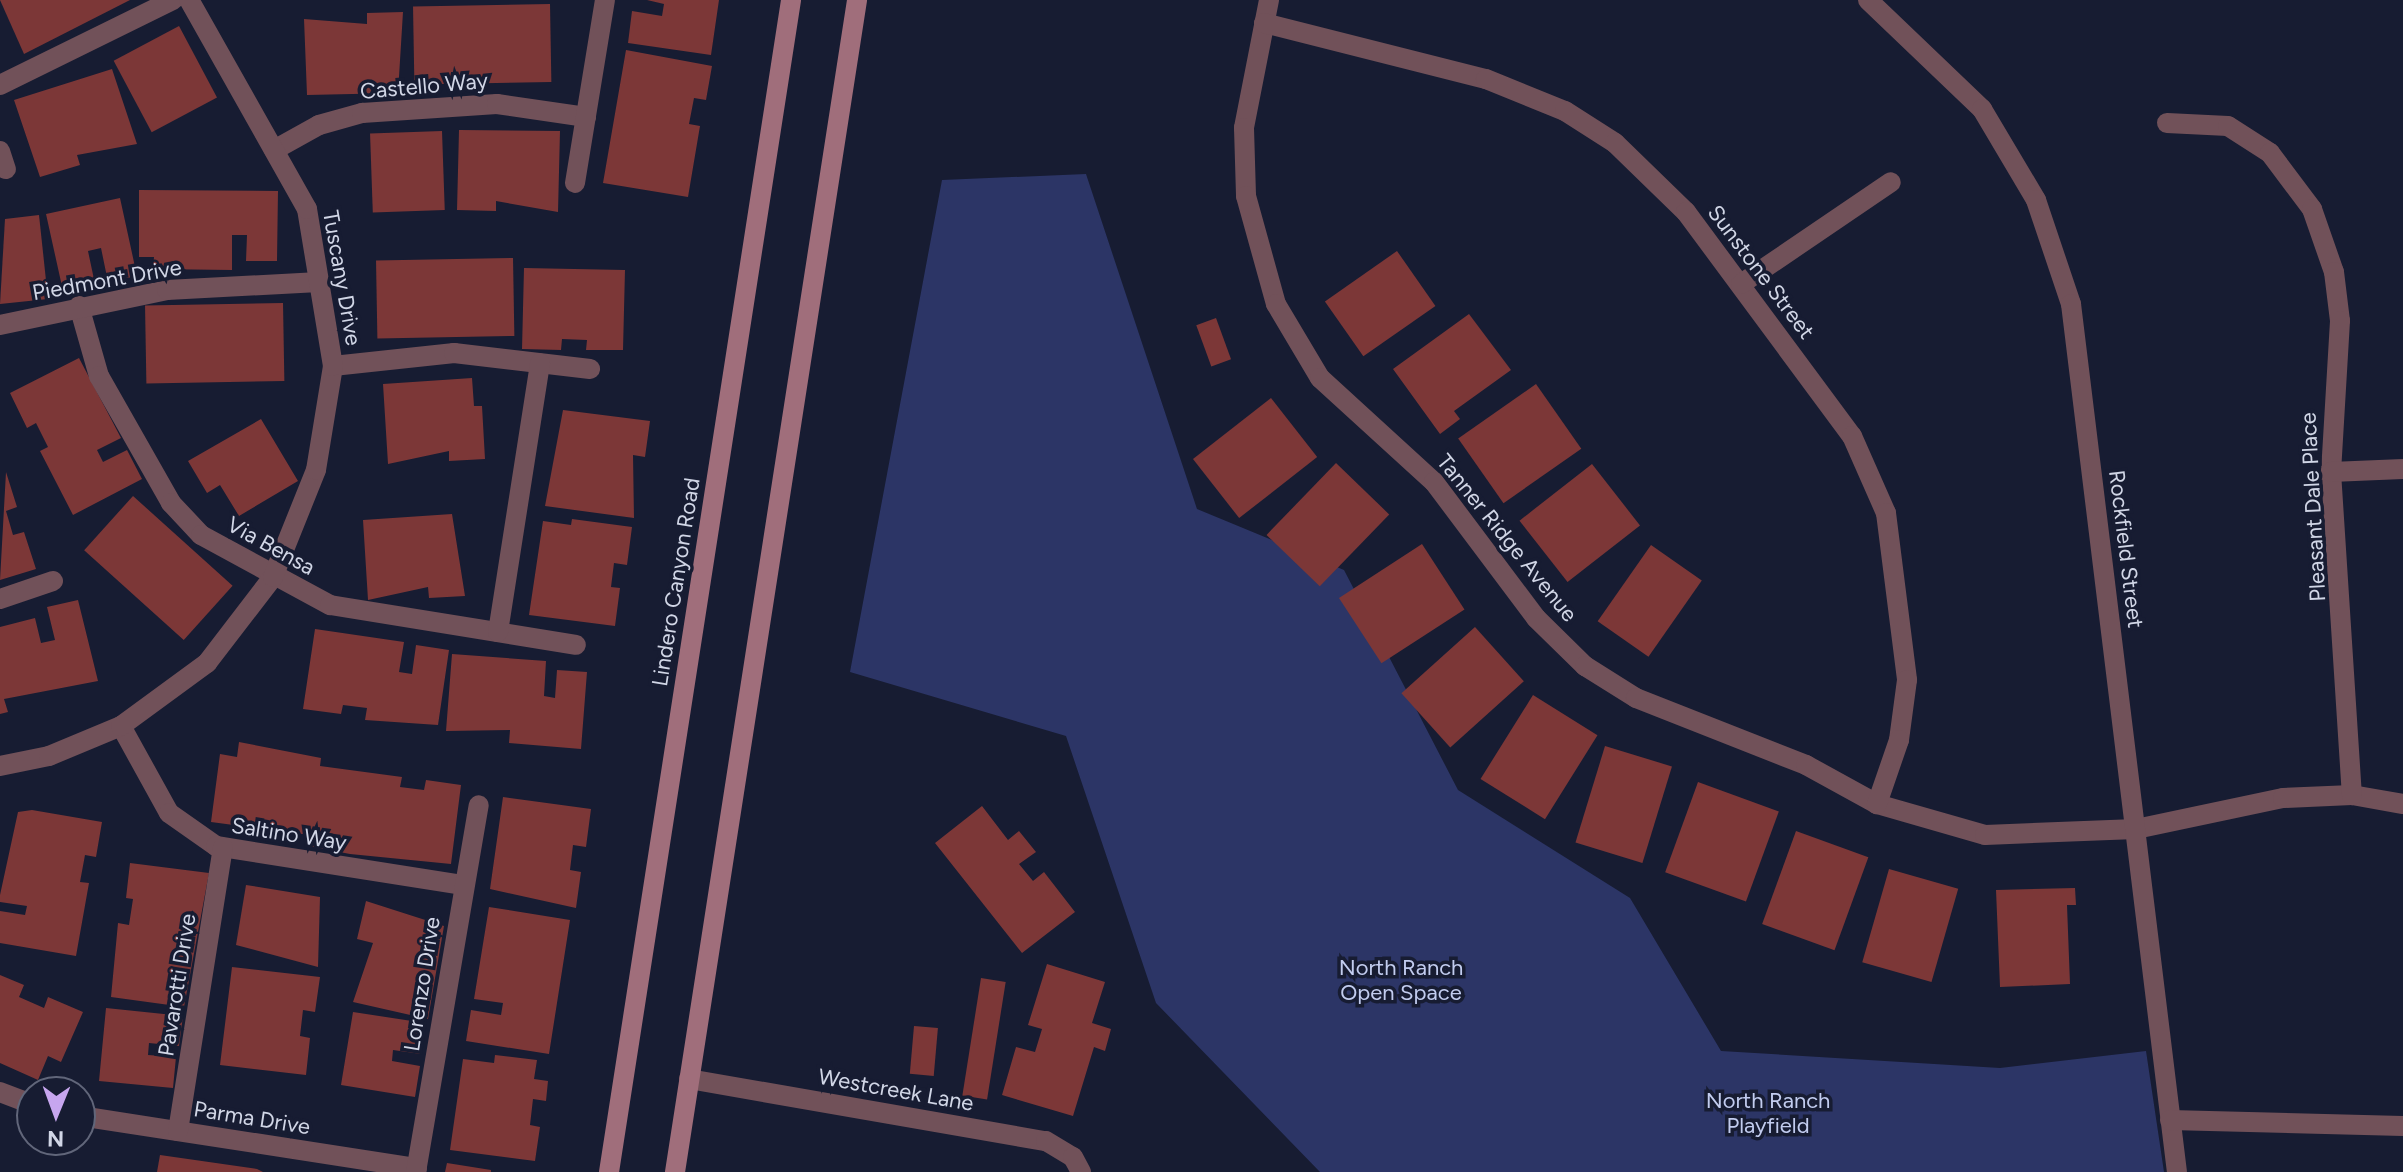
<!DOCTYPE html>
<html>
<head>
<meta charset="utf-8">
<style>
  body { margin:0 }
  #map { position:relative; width:2403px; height:1172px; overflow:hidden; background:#171c32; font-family:Figtree,sans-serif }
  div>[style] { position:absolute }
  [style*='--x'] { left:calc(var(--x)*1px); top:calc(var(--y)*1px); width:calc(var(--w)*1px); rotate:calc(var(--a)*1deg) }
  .green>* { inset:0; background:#2c3566 }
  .building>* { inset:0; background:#7c3737; transform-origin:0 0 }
  .minor>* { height:20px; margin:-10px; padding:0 10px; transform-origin:10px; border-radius:10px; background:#715159 }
  .secondary>* { height:20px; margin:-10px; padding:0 10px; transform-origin:10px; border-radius:10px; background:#a06e7b }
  span { translate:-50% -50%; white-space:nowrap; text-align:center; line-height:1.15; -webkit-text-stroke:7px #171c32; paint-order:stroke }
  .street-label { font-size:22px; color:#d1d6e6 }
  .park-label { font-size:22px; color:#c2ccef }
  .north { position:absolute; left:16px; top:1076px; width:80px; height:80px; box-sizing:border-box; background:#171c32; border:2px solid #61667a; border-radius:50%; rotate:181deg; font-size:22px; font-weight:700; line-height:32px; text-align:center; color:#d1d6e6 }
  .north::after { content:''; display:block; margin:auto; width:28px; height:36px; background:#c7a6ef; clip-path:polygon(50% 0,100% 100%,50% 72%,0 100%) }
</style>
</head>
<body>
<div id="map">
  <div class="green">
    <i style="clip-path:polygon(1086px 174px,1197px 509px,1344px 570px,1458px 790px,1630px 898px,1721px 1051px,2000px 1068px,2146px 1051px,2164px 1172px,1320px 1172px,1156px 1003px,1066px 736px,850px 672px,942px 180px)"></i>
  </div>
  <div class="building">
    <i style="clip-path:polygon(0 0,130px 0,24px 54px)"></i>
    <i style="clip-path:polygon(647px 0,719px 0,711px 55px,628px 43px,632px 11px,662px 16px,664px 4px)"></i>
    <i style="left:550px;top:4px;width:78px;height:137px;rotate:89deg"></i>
    <i style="clip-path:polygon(403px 12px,398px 93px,307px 95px,304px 19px,367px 24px,367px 13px)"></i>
    <i style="left:179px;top:26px;width:81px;height:74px;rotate:62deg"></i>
    <i style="clip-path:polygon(626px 50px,712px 66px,706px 100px,694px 98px,689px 124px,700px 126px,688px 197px,603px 183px)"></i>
    <i style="clip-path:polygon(112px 69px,137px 144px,77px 155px,80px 165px,40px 177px,14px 100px)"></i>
    <i style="clip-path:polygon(459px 130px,560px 131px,558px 212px,496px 201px,496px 211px,457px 210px)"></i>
    <i style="left:442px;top:131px;width:79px;height:72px;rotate:88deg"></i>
    <i style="clip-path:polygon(139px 190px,278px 191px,277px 261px,246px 261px,247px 235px,232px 235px,232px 270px,153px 269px,154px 257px,139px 257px)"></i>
    <i style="clip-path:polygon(120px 198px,137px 276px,108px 282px,101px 248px,88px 251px,95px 284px,63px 291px,46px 214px)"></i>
    <i style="clip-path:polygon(39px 215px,48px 299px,0 304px,5px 219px)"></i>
    <i style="left:1397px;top:251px;width:67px;height:88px;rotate:55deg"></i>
    <i style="left:513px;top:258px;width:78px;height:137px;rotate:89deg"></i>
    <i style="clip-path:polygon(524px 268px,625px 270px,623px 350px,586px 350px,587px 340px,562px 339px,561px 350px,522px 349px)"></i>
    <i style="left:283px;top:303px;width:78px;height:138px;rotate:89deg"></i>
    <i style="clip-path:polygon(1469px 314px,1511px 370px,1454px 411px,1460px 419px,1440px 434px,1393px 369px)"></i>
    <i style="left:1216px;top:318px;width:44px;height:21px;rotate:70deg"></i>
    <i style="clip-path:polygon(79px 358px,121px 438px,97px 450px,103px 462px,127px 450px,142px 479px,73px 515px,40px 451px,48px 447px,36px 423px,27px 428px,10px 393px)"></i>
    <i style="clip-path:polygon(472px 378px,474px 406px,482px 406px,485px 459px,449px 461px,449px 451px,388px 464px,383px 384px)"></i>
    <i style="left:1536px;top:384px;width:79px;height:95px;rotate:55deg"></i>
    <i style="left:1271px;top:398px;width:75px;height:99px;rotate:52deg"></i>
    <i style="clip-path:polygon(563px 410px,650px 421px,645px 457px,633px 455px,634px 518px,545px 506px)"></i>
    <i style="clip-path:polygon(261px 419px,298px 481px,239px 516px,220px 485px,207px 493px,188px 461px)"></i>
    <i style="left:1336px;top:463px;width:74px;height:100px;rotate:44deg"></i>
    <i style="left:1592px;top:464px;width:78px;height:92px;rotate:52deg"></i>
    <i style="clip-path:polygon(6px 472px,17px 507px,6px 511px,13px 535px,24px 532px,36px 569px,0 580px)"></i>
    <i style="left:133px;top:496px;width:134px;height:73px;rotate:42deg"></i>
    <i style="clip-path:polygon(452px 514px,465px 596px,429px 598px,428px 587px,368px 600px,363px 520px)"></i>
    <i style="clip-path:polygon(572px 519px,632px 527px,627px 565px,614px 563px,611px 587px,620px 588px,615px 626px,529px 615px,543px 521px,571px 525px)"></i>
    <i style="left:1422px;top:544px;width:78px;height:99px;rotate:57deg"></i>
    <i style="left:1651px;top:545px;width:62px;height:93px;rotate:35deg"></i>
    <i style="clip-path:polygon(78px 600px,98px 681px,4px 699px,8px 712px,0 714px,0 627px,35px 618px,41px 643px,55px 640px,47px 607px)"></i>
    <i style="left:1475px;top:627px;width:73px;height:99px;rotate:48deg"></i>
    <i style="clip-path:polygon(315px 629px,404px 642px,399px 672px,412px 674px,416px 645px,449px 650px,438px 725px,365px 720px,367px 708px,343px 705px,341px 714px,303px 709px)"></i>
    <i style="clip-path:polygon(452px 654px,546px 661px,544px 696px,555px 698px,557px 670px,587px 672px,581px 749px,509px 743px,510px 730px,446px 731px)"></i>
    <i style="left:1533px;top:695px;width:76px;height:99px;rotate:32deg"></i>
    <i style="clip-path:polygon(239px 742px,321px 758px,320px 766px,402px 777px,400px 787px,424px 790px,426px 780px,461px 785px,451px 864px,350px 854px,308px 846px,310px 835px,211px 822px,220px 754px,237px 757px)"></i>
    <i style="left:1605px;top:746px;width:70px;height:101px;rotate:17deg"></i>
    <i style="left:1698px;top:782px;width:86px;height:96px;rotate:20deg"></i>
    <i style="clip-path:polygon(503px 797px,591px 809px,586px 847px,573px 845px,570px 870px,581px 872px,576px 908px,490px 889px)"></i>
    <i style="clip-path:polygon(982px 806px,1008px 840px,1019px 831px,1036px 852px,1019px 864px,1033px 881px,1044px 872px,1075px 912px,1022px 953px,935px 843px)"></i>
    <i style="clip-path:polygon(32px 810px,102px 822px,96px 857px,85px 855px,80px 882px,89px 883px,76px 956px,0 943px,0 911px,25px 915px,27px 906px,0 902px,0 895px,18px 812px)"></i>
    <i style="left:1796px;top:831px;width:77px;height:99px;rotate:20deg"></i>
    <i style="clip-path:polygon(130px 863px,209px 873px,184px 1007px,111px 997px,118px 923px,129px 925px,133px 899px,126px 898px)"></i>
    <i style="left:1889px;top:869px;width:72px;height:97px;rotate:16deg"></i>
    <i style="clip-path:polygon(246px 885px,320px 897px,318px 967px,236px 945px)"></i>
    <i style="clip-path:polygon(2075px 888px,2076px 905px,2067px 905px,2070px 984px,2000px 987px,1996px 890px)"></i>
    <i style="clip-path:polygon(366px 901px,444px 926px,428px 1019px,353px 1002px,373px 943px,357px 939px)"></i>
    <i style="clip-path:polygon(489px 907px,570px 920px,549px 1054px,466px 1041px,471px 1010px,501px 1015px,503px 1003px,474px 999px)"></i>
    <i style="clip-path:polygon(1047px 964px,1105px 982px,1092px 1023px,1111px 1029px,1105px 1051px,1094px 1047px,1073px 1116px,1002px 1095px,1016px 1047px,1035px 1052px,1042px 1029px,1028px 1025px)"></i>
    <i style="clip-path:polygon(232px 967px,320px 977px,315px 1012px,303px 1010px,300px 1036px,310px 1038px,306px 1075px,220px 1065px)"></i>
    <i style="clip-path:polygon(0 975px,24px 985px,19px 997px,44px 1008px,48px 997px,83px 1012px,61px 1062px,48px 1056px,38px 1080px,0 1063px)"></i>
    <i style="left:981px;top:978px;width:25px;height:119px;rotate:9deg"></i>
    <i style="clip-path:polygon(106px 1008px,183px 1016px,179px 1046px,149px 1043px,148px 1055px,176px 1057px,173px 1088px,99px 1081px)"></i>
    <i style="clip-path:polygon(353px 1012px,425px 1023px,421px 1054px,393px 1050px,392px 1061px,420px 1066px,415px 1097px,341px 1085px)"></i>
    <i style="left:914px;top:1026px;width:24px;height:48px;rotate:5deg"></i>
    <i style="clip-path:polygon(495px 1055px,537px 1060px,534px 1079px,548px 1081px,546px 1101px,533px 1099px,530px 1125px,540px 1127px,535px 1161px,450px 1150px,463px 1059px,494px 1063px)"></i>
    <i style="clip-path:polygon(160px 1155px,257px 1169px,263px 1172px,157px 1172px)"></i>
    <i style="clip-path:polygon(447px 1163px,491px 1170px,491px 1172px,445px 1172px)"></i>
  </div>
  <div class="minor">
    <i style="--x:1269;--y:0;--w:130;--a:101.1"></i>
    <i style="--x:1244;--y:128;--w:68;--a:88.3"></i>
    <i style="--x:1246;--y:196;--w:112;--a:74.5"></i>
    <i style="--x:1276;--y:304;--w:86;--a:59.3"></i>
    <i style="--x:1320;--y:378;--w:154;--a:42.4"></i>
    <i style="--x:1434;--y:482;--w:170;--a:53.1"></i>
    <i style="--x:1536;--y:618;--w:69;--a:44.4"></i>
    <i style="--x:1585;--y:666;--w:60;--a:32.1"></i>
    <i style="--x:1636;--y:698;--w:183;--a:21.5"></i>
    <i style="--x:1806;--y:765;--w:81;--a:28.8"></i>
    <i style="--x:1877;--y:804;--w:112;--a:16"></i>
    <i style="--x:1985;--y:835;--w:151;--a:-2.3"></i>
    <i style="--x:2136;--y:829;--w:150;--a:-11.9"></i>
    <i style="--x:2283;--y:798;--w:69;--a:-2.5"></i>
    <i style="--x:2352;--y:795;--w:52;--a:10"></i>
    <i style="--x:1868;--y:0;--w:158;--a:43.7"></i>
    <i style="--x:1982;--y:109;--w:106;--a:59.3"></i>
    <i style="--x:2036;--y:200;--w:110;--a:71.4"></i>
    <i style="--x:2071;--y:304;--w:874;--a:83.04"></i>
    <i style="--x:1264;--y:23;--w:229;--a:14.2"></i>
    <i style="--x:1486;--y:79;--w:85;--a:22.1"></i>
    <i style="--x:1565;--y:111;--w:59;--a:32.6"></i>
    <i style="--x:1615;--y:143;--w:99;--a:44.2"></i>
    <i style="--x:1686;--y:212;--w:279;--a:53.5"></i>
    <i style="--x:1852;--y:436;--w:84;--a:66.2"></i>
    <i style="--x:1886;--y:513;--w:168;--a:82.8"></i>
    <i style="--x:1907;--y:680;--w:61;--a:97.6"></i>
    <i style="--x:1899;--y:740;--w:68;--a:109"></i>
    <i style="--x:0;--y:85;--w:193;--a:-26.2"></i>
    <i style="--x:2167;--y:123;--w:61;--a:2.8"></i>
    <i style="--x:2228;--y:126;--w:50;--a:32.7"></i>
    <i style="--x:2270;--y:153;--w:70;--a:53.1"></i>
    <i style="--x:2312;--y:209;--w:67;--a:70.8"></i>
    <i style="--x:2334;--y:272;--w:49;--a:83"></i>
    <i style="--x:2340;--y:321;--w:151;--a:93.4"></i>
    <i style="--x:2331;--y:472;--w:324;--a:86.3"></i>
    <i style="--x:274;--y:150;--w:51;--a:-29.1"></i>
    <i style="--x:319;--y:125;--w:45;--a:-15.6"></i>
    <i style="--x:362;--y:113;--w:135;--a:-3.8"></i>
    <i style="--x:497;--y:104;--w:90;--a:8.3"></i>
    <i style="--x:0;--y:151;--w:19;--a:72"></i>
    <i style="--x:575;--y:183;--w:185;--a:-80.7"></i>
    <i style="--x:1741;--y:284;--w:181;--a:-34.2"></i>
    <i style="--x:79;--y:306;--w:73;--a:74.1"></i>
    <i style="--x:99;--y:376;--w:146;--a:60.4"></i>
    <i style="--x:171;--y:503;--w:44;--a:46.8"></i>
    <i style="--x:201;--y:535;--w:147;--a:28.5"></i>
    <i style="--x:330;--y:605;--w:249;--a:9.2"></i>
    <i style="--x:0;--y:325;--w:171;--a:-11.8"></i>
    <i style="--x:167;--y:290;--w:152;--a:-3"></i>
    <i style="--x:333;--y:366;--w:122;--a:-6.1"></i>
    <i style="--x:454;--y:353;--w:137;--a:6.7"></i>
    <i style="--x:2331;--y:472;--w:72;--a:-2.4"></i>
    <i style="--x:0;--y:599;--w:56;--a:-18.8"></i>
    <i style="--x:498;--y:632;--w:272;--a:-81.1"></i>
    <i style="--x:121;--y:726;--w:99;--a:61.1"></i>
    <i style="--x:169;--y:813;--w:57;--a:35.1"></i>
    <i style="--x:216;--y:846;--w:249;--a:9"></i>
    <i style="--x:0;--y:766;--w:50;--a:-11.5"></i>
    <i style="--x:49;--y:756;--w:78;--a:-22.6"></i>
    <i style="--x:121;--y:726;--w:107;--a:-36.2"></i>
    <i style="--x:207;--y:663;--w:108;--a:-52.5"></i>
    <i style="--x:273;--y:577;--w:115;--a:-68.1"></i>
    <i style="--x:316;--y:470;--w:105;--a:-80.7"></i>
    <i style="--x:333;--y:366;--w:159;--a:-99.4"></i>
    <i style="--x:307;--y:209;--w:240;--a:-119.4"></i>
    <i style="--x:689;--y:1079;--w:362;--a:9.9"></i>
    <i style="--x:1046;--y:1141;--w:31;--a:31"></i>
    <i style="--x:1073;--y:1157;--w:17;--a:62"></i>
    <i style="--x:0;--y:1092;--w:34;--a:21"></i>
    <i style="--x:80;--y:1116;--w:341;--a:8.8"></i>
    <i style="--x:2170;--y:1120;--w:233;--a:1.5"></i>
    <i style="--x:178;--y:1131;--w:287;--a:-81"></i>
    <i style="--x:416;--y:1172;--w:372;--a:-80.3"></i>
  </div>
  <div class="secondary">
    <i style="--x:609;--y:1172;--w:1186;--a:-81.17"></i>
    <i style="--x:675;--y:1172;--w:1186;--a:-81.17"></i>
  </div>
  <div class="street-label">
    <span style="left:424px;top:86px;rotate:-5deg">Castello Way</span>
    <span style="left:1761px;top:272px;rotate:53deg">Sunstone Street</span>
    <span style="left:342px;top:278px;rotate:80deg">Tuscany Drive</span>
    <span style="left:107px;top:280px;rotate:-10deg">Piedmont Drive</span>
    <span style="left:2313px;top:507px;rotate:-93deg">Pleasant Dale Place</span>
    <span style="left:1507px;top:538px;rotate:51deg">Tanner Ridge Avenue</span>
    <span style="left:271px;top:546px;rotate:29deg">Via Bensa</span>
    <span style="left:2126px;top:549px;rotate:83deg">Rockfield Street</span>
    <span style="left:676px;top:582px;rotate:-81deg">Lindero Canyon Road</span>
    <span style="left:289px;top:834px;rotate:9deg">Saltino Way</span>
    <span style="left:422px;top:984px;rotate:-81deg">Lorenzo Drive</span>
    <span style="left:177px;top:985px;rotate:-81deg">Pavarotti Drive</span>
    <span style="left:896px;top:1090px;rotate:10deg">Westcreek Lane</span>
    <span style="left:252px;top:1118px;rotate:9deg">Parma Drive</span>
  </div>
  <div class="park-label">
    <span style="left:1401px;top:980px">North Ranch<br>Open Space</span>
    <span style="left:1768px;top:1113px">North Ranch<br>Playfield</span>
  </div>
  <div class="north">N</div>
</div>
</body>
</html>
